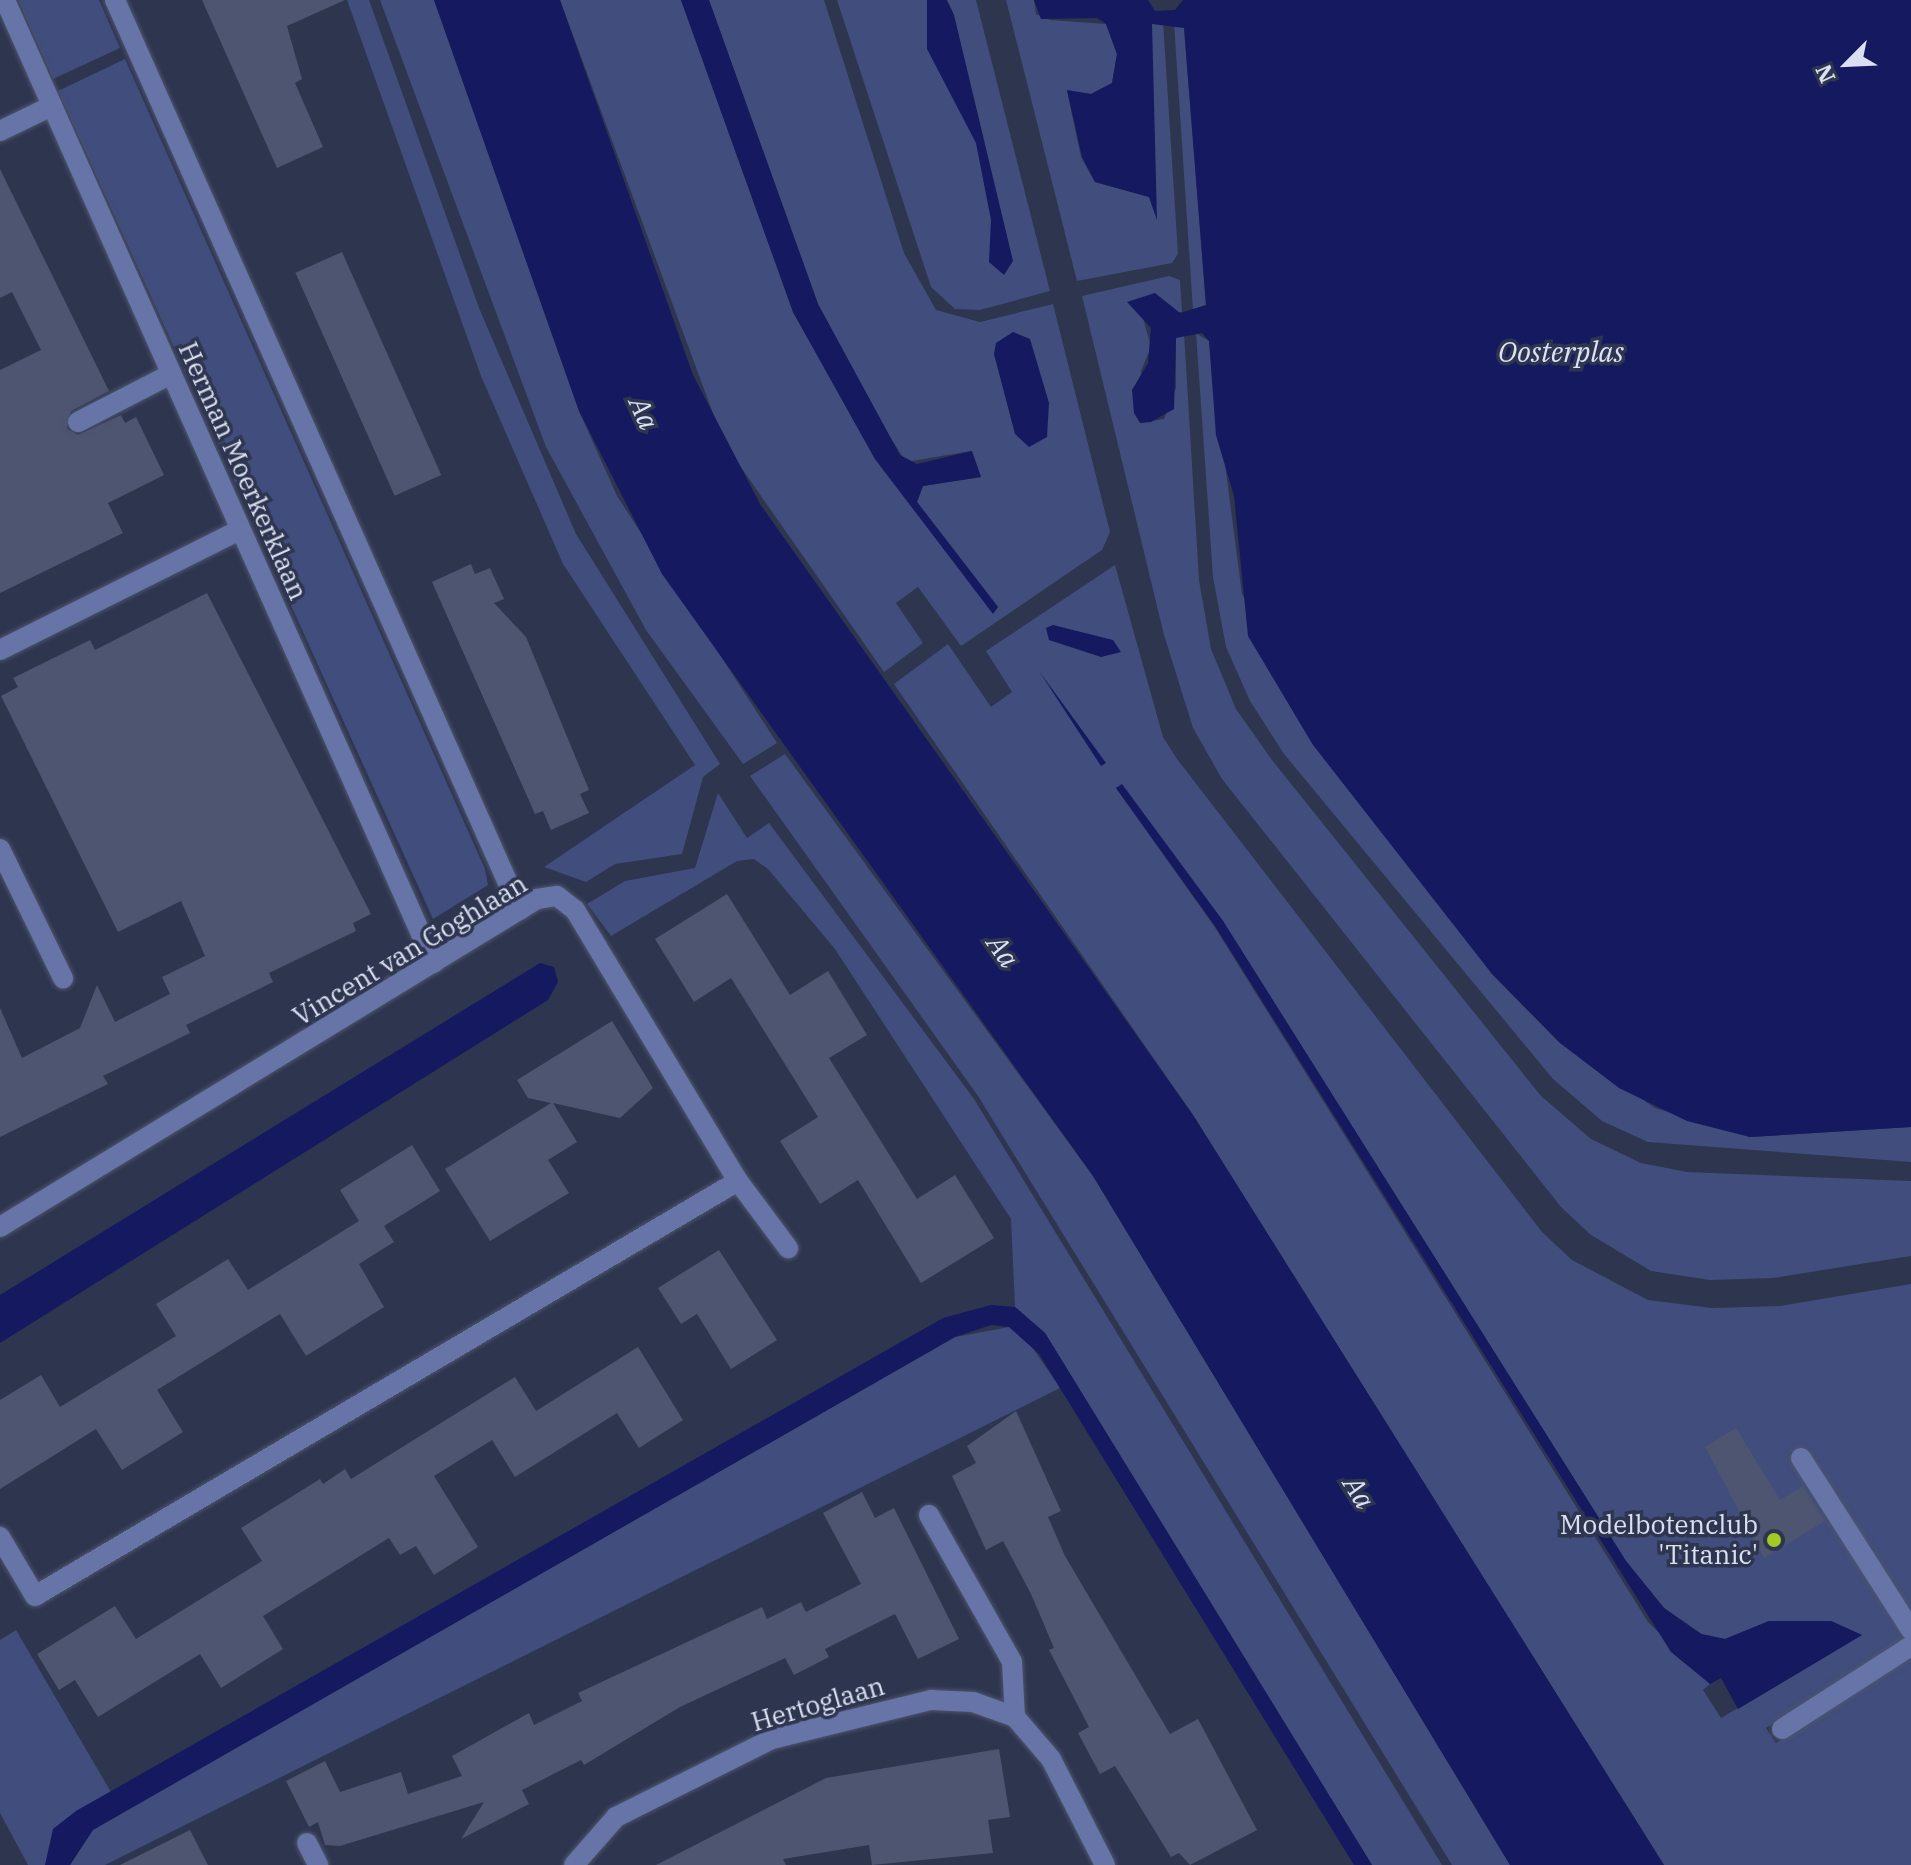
<!DOCTYPE html>
<html>
<head>
<meta charset="utf-8">
<style>
  body { margin:0 }
  #map { position:relative; width:1911px; height:1865px; overflow:hidden; background:#2e354f; font-family:"IBM Plex Serif",serif }
  div>[style] { position:absolute }
  [style*='--x'] { left:calc(var(--x)*1px); top:calc(var(--y)*1px); width:calc(var(--w)*1px); rotate:calc(var(--a)*1deg) }
  .green>* { inset:0; background:#414d7c }
  .water>* { inset:0; background:#15195f }
  .building>* { inset:0; background:#4d5571; transform-origin:0 0 }
  .roads { filter:drop-shadow(0 0 2px #4d546c) drop-shadow(0 0 2px #4d546c) }
  .minor>* { height:20px; margin:-10px; padding:0 10px; transform-origin:10px; border-radius:10px; background:#6674a8 }
  .dots>* { width:22px; height:22px; translate:-50% -50%; box-sizing:border-box; border:4px solid #2e354f; border-radius:50% }
  span { translate:-50% -50%; white-space:nowrap; text-align:center; line-height:1.15; -webkit-text-stroke:7px #2e354f; paint-order:stroke }
  .street-label { font-size:26px; color:#dae0f1 }
  .poi-label { font-size:26px; color:#dae0f1 }
  .right { translate:-100% -50%; text-align:right }
  .water-label { font-size:28px; color:#dce3f8; font-style:italic }
  .north { position:absolute; left:1807px; top:24px; width:80px; height:80px; -webkit-text-stroke:6px #2e354f; paint-order:stroke; rotate:246deg; font-size:22px; font-weight:700; line-height:32px; text-align:center; color:#dae0f1 }
  .north::after { content:''; display:block; margin:auto; width:28px; height:36px; background:#dae0f1; clip-path:polygon(50% 0,100% 100%,50% 72%,0 100%) }
</style>
</head>
<body>
<div id="map">
  <div class="green">
    <i style="clip-path:polygon(18px 0,99px 0,120px 48px,53px 79px)"></i>
    <i style="clip-path:polygon(347px 0,369px 0,479px 308px,576px 534px,720px 764px,703px 777px,682px 854px,615px 864px,586px 882px,544px 867px,695px 765px,563px 564px,481px 376px)"></i>
    <i style="clip-path:polygon(380px 0,434px 0,579px 411px,617px 496px,777px 743px,743px 764px,646px 630px,546px 447px)"></i>
    <i style="clip-path:polygon(560px 0,681px 0,793px 312px,875px 459px,993px 613px,998px 607px,917px 502px,923px 486px,981px 477px,971px 451px,906px 462px,883px 426px,818px 304px,709px 0,824px 0,904px 253px,936px 310px,980px 322px,1053px 304px,1110px 532px,1102px 550px,961px 646px,918px 587px,896px 603px,923px 643px,884px 672px,724px 443px)"></i>
    <i style="clip-path:polygon(837px 0,976px 0,1050px 291px,980px 310px,955px 309px,931px 287px)"></i>
    <i style="clip-path:polygon(1006px 0,1034px 0,1036px 14px,1050px 20px,1106px 24px,1117px 54px,1112px 83px,1091px 94px,1067px 91px,1081px 157px,1095px 182px,1149px 197px,1156px 216px,1151px 23px,1163px 21px,1178px 254px,1172px 263px,1077px 281px)"></i>
    <i style="clip-path:polygon(1174px 23px,1184px 27px,1206px 305px,1199px 310px,1193px 310px)"></i>
    <i style="clip-path:polygon(125px 59px,485px 869px,488px 885px,433px 919px,58px 91px)"></i>
    <i style="clip-path:polygon(1169px 276px,1180px 280px,1182px 312px,1142px 314px,1151px 347px,1141px 371px,1140px 423px,1164px 419px,1176px 388px,1176px 338px,1184px 333px,1199px 580px,1211px 649px,1236px 709px,1272px 760px,1541px 1096px,1591px 1139px,1641px 1163px,1687px 1172px,1911px 1181px,1911px 1256px,1773px 1278px,1710px 1280px,1651px 1271px,1591px 1235px,1561px 1207px,1222px 779px,1193px 728px,1164px 635px,1082px 296px)"></i>
    <i style="clip-path:polygon(1196px 333px,1209px 341px,1242px 594px,1492px 974px,1560px 1043px,1655px 1108px,1750px 1137px,1911px 1127px,1911px 1162px,1648px 1142px,1602px 1121px,1553px 1079px,1284px 754px,1250px 701px,1226px 647px,1213px 577px)"></i>
    <i style="clip-path:polygon(evenodd,1115px 565px,1163px 737px,1177px 759px,1542px 1232px,1572px 1260px,1648px 1300px,1712px 1308px,1780px 1306px,1911px 1284px,1911px 1634px,1766px 1728px,1776px 1743px,1911px 1656px,1911px 1865px,1664px 1865px,1193px 1115px,894px 684px,948px 644px,991px 707px,1012px 692px,986px 651px,1115px 565px,1122px 785px,1223px 921px,1626px 1561px,1664px 1608px,1702px 1634px,1725px 1639px,1769px 1621px,1831px 1621px,1862px 1635px,1721px 1718px,1703px 1690px,1710px 1684px,1648px 1622px,1214px 926px,1116px 788px,1122px 785px)"></i>
    <i style="clip-path:polygon(785px 754px,1093px 1176px,1510px 1865px,1452px 1865px,978px 1096px,750px 776px)"></i>
    <i style="clip-path:polygon(718px 793px,747px 838px,769px 823px,974px 1099px,1442px 1865px,1372px 1865px,1045px 1333px,1015px 1307px,1011px 1219px,835px 949px,768px 869px,754px 859px,737px 861px,611px 936px,587px 904px,625px 881px,695px 868px)"></i>
    <i style="clip-path:polygon(1009px 1327px,1026px 1338px,1060px 1388px,105px 1865px,70px 1865px,92px 1830px,955px 1337px)"></i>
    <i style="clip-path:polygon(16px 1630px,111px 1792px,76px 1811px,45px 1865px,28px 1865px,0 1813px,0 1640px)"></i>
  </div>
  <div class="water">
    <i style="clip-path:polygon(434px 0,560px 0,693px 375px,760px 504px,1193px 1115px,1664px 1865px,1510px 1865px,1093px 1176px,662px 574px,579px 411px)"></i>
    <i style="clip-path:polygon(681px 0,709px 0,818px 304px,900px 455px,917px 464px,972px 451px,981px 477px,923px 486px,917px 502px,998px 607px,993px 614px,875px 459px,793px 312px)"></i>
    <i style="clip-path:polygon(927px 0,947px 0,954px 15px,1013px 261px,1004px 275px,989px 262px,991px 220px,976px 143px,927px 49px)"></i>
    <i style="clip-path:polygon(1034px 0,1148px 0,1155px 11px,1175px 10px,1183px 0,1911px 0,1911px 1127px,1750px 1137px,1687px 1121px,1619px 1088px,1560px 1043px,1492px 974px,1313px 745px,1248px 636px,1234px 496px,1216px 435px,1209px 341px,1202px 333px,1176px 338px,1174px 409px,1151px 422px,1140px 423px,1134px 413px,1132px 390px,1148px 363px,1151px 328px,1127px 302px,1155px 293px,1180px 313px,1206px 305px,1184px 28px,1152px 24px,1157px 220px,1149px 197px,1095px 182px,1082px 157px,1067px 90px,1091px 94px,1112px 83px,1117px 54px,1106px 24px,1097px 18px,1041px 19px)"></i>
    <i style="clip-path:polygon(1013px 332px,1030px 339px,1049px 403px,1047px 437px,1029px 447px,1015px 434px,994px 354px,996px 343px)"></i>
    <i style="clip-path:polygon(1053px 625px,1113px 640px,1121px 652px,1101px 657px,1049px 640px,1046px 628px)"></i>
    <i style="clip-path:polygon(1039px 671px,1106px 763px,1101px 766px)"></i>
    <i style="clip-path:polygon(1122px 784px,1223px 921px,1626px 1561px,1664px 1608px,1701px 1634px,1725px 1639px,1769px 1621px,1831px 1621px,1862px 1635px,1738px 1709px,1721px 1678px,1710px 1684px,1671px 1652px,1215px 926px,1116px 788px)"></i>
    <i style="clip-path:polygon(540px 963px,554px 967px,558px 982px,548px 1000px,0 1343px,0 1295px)"></i>
    <i style="clip-path:polygon(991px 1305px,1015px 1307px,1045px 1333px,1372px 1865px,1354px 1865px,1039px 1354px,1009px 1327px,991px 1325px,955px 1337px,93px 1830px,70px 1865px,45px 1865px,53px 1829px,76px 1811px,943px 1318px)"></i>
  </div>
  <div class="building">
    <i style="clip-path:polygon(202px 0,345px 0,287px 26px,302px 79px,295px 83px,323px 147px,277px 168px)"></i>
    <i style="clip-path:polygon(0 169px,109px 391px,71px 411px,67px 429px,78px 435px,121px 415px,125px 423px,136px 417px,164px 475px,108px 503px,123px 533px,0 593px,0 370px,41px 350px,12px 292px,0 298px)"></i>
    <i style="left:342px;top:252px;width:244px;height:51px;rotate:66deg"></i>
    <i style="clip-path:polygon(471px 564px,475px 574px,490px 568px,504px 599px,494px 603px,526px 637px,589px 790px,580px 794px,589px 813px,551px 830px,543px 811px,535px 814px,432px 582px)"></i>
    <i style="clip-path:polygon(207px 593px,371px 914px,353px 923px,356px 931px,269px 973px,273px 982px,186px 1025px,190px 1033px,103px 1076px,108px 1084px,0 1137px,0 1008px,22px 1058px,80px 1028px,97px 985px,115px 1022px,170px 994px,162px 977px,205px 956px,181px 901px,118px 932px,1px 696px,18px 687px,13px 678px,90px 640px,95px 650px)"></i>
    <i style="clip-path:polygon(727px 894px,790px 995px,828px 971px,867px 1035px,829px 1058px,917px 1199px,955px 1175px,994px 1238px,921px 1283px,858px 1180px,820px 1204px,780px 1141px,818px 1117px,731px 978px,694px 1002px,655px 939px)"></i>
    <i style="clip-path:polygon(612px 1021px,653px 1088px,620px 1118px,553px 1103px,577px 1142px,548px 1160px,569px 1193px,490px 1241px,445px 1169px,551px 1103px,528px 1098px,517px 1080px)"></i>
    <i style="clip-path:polygon(412px 1145px,440px 1191px,384px 1226px,394px 1242px,359px 1264px,384px 1307px,306px 1356px,280px 1314px,157px 1390px,183px 1432px,122px 1470px,96px 1429px,0 1489px,0 1400px,41px 1375px,60px 1407px,176px 1336px,156px 1304px,228px 1259px,248px 1290px,359px 1221px,340px 1190px)"></i>
    <i style="clip-path:polygon(719px 1250px,777px 1340px,731px 1369px,697px 1314px,681px 1324px,658px 1288px)"></i>
    <i style="clip-path:polygon(638px 1347px,683px 1420px,639px 1448px,617px 1413px,515px 1477px,492px 1440px,434px 1476px,478px 1547px,434px 1575px,416px 1546px,400px 1555px,389px 1538px,263px 1616px,283px 1649px,221px 1688px,200px 1654px,98px 1717px,75px 1680px,59px 1690px,37px 1654px,115px 1606px,136px 1639px,262px 1561px,241px 1528px,320px 1479px,323px 1484px,345px 1469px,351px 1479px,515px 1377px,536px 1411px)"></i>
    <i style="clip-path:polygon(1016px 1411px,1061px 1511px,1048px 1517px,1065px 1556px,1170px 1734px,1198px 1719px,1257px 1830px,1190px 1865px,1179px 1853px,1171px 1857px,1115px 1766px,1100px 1774px,1078px 1733px,1089px 1727px,1049px 1650px,1054px 1648px,1031px 1594px,1003px 1541px,986px 1550px,952px 1476px,976px 1463px,967px 1446px)"></i>
    <i style="clip-path:polygon(1736px 1428px,1780px 1500px,1803px 1486px,1825px 1521px,1764px 1558px,1705px 1447px)"></i>
    <i style="clip-path:polygon(862px 1492px,875px 1518px,894px 1508px,959px 1639px,918px 1659px,895px 1614px,825px 1649px,829px 1657px,794px 1675px,785px 1658px,680px 1707px,584px 1765px,581px 1760px,522px 1790px,529px 1804px,461px 1839px,484px 1802px,340px 1846px,325px 1845px,318px 1822px,309px 1827px,286px 1781px,325px 1761px,340px 1792px,401px 1772px,408px 1794px,462px 1776px,452px 1756px,529px 1713px,534px 1725px,582px 1701px,578px 1693px,762px 1607px,767px 1619px,801px 1602px,806px 1612px,861px 1584px,823px 1513px)"></i>
    <i style="clip-path:polygon(999px 1749px,1010px 1817px,988px 1820px,993px 1853px,872px 1865px,869px 1845px,783px 1859px,786px 1865px,656px 1865px,826px 1778px)"></i>
    <i style="clip-path:polygon(190px 1830px,208px 1865px,120px 1865px)"></i>
  </div>
  <div class="roads">
    <div class="minor">
      <i style="--x:5;--y:0;--w:1054;--a:65.99"></i>
      <i style="--x:115;--y:0;--w:996;--a:66.01"></i>
      <i style="--x:0;--y:131;--w:58;--a:-25.7"></i>
      <i style="--x:78;--y:422;--w:105;--a:-27.3"></i>
      <i style="--x:0;--y:650;--w:268;--a:-26.6"></i>
      <i style="--x:0;--y:849;--w:144;--a:64"></i>
      <i style="--x:738;--y:1181;--w:84;--a:53.3"></i>
      <i style="--x:0;--y:1227;--w:629;--a:-31.42"></i>
      <i style="--x:537;--y:899;--w:20;--a:-9"></i>
      <i style="--x:557;--y:896;--w:23;--a:38"></i>
      <i style="--x:575;--y:910;--w:316;--a:59"></i>
      <i style="--x:738;--y:1181;--w:816;--a:149.45"></i>
      <i style="--x:35;--y:1596;--w:69;--a:-120.7"></i>
      <i style="--x:1801;--y:1458;--w:204;--a:57.4"></i>
      <i style="--x:929;--y:1515;--w:169;--a:60.5"></i>
      <i style="--x:1012;--y:1662;--w:55;--a:86.9"></i>
      <i style="--x:1015;--y:1717;--w:55;--a:49.4"></i>
      <i style="--x:1051;--y:1759;--w:119;--a:63"></i>
      <i style="--x:1782;--y:1729;--w:153;--a:-32.8"></i>
      <i style="--x:307;--y:1843;--w:25;--a:63"></i>
      <i style="--x:574;--y:1865;--w:64;--a:-48.8"></i>
      <i style="--x:616;--y:1817;--w:174;--a:-26.6"></i>
      <i style="--x:772;--y:1739;--w:164;--a:-13.8"></i>
      <i style="--x:931;--y:1700;--w:42;--a:2.7"></i>
      <i style="--x:973;--y:1702;--w:45;--a:19.7"></i>
    </div>
  </div>
  <div class="dots">
    <i style="left:1774px;top:1540px;background:#a4c824"></i>
  </div>
  <div class="street-label">
    <span style="left:243px;top:471px;rotate:66deg">Herman Moerkerklaan</span>
    <span style="left:410px;top:950px;rotate:-31deg">Vincent van Goghlaan</span>
    <span style="left:818px;top:1704px;rotate:-16deg">Hertoglaan</span>
  </div>
  <div class="poi-label">
    <span class="right" style="left:1758px;top:1540px">Modelbotenclub<br>'Titanic'</span>
  </div>
  <div class="water-label">
    <span style="left:1561px;top:352px">Oosterplas</span>
    <span style="left:644px;top:413px;rotate:66deg">Aa</span>
    <span style="left:1003px;top:951px;rotate:55deg">Aa</span>
    <span style="left:1359px;top:1492px;rotate:58deg">Aa</span>
  </div>
  <div class="north">N</div>
</div>
</body>
</html>
